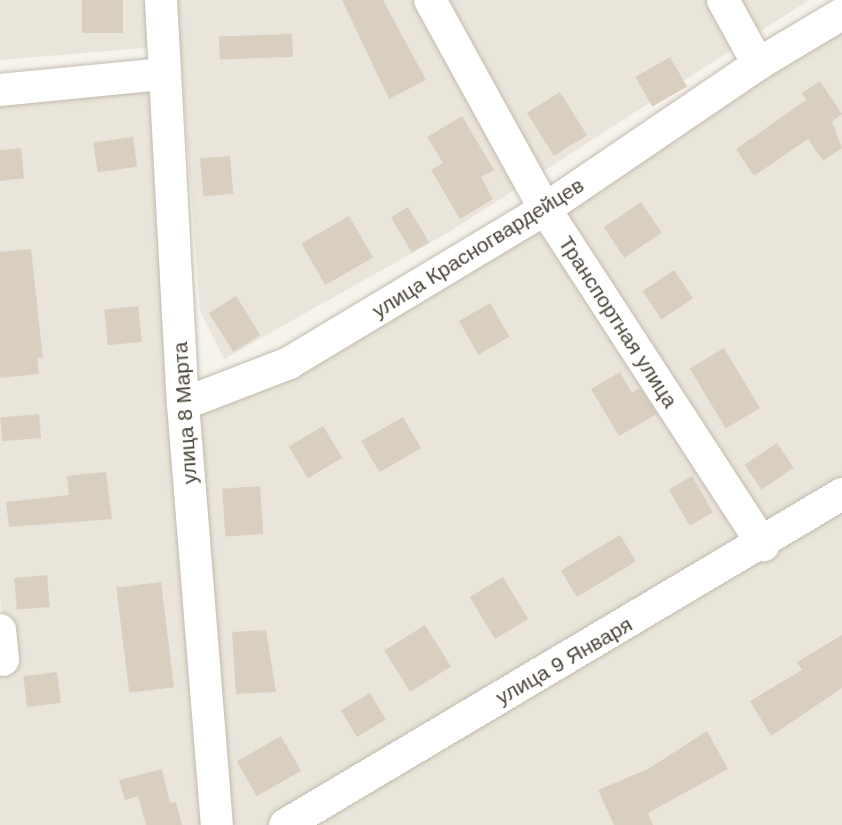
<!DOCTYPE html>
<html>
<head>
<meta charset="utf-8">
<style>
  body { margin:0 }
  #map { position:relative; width:842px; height:825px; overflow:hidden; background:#f6f3ec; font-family:Arial,sans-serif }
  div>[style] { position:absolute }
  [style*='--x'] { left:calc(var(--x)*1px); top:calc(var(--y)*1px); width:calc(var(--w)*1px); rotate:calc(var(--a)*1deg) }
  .residential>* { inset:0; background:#eae5da }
  .building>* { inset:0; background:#d8cfc1; transform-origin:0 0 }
  .roads { filter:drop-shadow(0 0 2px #c2bbae) drop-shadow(0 0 2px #c2bbae) }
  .minor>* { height:32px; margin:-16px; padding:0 16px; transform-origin:16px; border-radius:16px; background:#fff }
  span { translate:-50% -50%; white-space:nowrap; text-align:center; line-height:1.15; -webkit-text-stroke:5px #fff; paint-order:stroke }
  .street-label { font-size:21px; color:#4b4439 }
</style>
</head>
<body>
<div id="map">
  <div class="residential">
    <i style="clip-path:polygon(0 0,809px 0,446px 234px,224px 359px,200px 311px,180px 45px,0 60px)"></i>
    <i style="clip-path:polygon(842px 20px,842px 487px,763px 536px,555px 211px)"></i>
    <i style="clip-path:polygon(152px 87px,213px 825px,0 825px,0 666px,8px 664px,0 596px,0 103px)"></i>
    <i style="clip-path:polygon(544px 217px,756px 542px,278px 825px,221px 825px,189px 408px)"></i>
    <i style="clip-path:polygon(842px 502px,842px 825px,299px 825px)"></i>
  </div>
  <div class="building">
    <i style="left:82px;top:0;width:41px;height:33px"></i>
    <i style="clip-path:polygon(342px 0,383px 0,426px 80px,389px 99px)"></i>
    <i style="left:292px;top:34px;width:23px;height:73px;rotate:88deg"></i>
    <i style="left:670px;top:57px;width:34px;height:40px;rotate:60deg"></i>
    <i style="clip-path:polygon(820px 81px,842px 114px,832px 122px,842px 148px,823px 161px,808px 139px,754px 176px,736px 149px,806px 100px,802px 93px)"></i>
    <i style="left:560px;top:92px;width:51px;height:39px;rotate:58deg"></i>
    <i style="clip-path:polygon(462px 116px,494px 170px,481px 177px,493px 199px,460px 219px,431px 170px,443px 163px,427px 137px)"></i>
    <i style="left:133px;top:137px;width:30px;height:40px;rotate:82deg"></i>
    <i style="clip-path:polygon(21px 148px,24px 178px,0 181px,0 150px)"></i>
    <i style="left:230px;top:156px;width:38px;height:30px;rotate:85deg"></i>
    <i style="left:641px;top:202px;width:37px;height:45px;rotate:56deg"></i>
    <i style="left:408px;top:207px;width:41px;height:20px;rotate:59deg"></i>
    <i style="left:349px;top:216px;width:48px;height:55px;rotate:60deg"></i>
    <i style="clip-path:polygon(31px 249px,43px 358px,37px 358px,39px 374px,0 378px,0 252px)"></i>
    <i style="left:674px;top:270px;width:34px;height:38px;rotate:56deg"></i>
    <i style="left:236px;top:296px;width:46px;height:32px;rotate:58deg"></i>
    <i style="left:490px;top:303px;width:39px;height:36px;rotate:60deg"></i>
    <i style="left:138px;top:306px;width:36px;height:34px;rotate:84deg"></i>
    <i style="left:724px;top:348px;width:70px;height:40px;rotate:59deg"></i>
    <i style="clip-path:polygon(620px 372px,632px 393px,640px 388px,657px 414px,619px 436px,591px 389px)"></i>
    <i style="left:39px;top:414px;width:24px;height:39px;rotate:85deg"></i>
    <i style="left:403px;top:417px;width:36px;height:48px;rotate:60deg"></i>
    <i style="left:323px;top:426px;width:37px;height:40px;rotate:59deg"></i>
    <i style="left:777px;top:443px;width:30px;height:39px;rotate:56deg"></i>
    <i style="clip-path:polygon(106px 472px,112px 519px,9px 527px,6px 502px,69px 495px,67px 476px)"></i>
    <i style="left:692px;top:476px;width:42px;height:27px;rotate:60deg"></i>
    <i style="left:260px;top:486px;width:48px;height:38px;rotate:86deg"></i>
    <i style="left:620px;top:535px;width:31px;height:69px;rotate:59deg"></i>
    <i style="left:47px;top:575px;width:32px;height:33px;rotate:85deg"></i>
    <i style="left:503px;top:577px;width:49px;height:39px;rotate:59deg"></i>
    <i style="left:161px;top:582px;width:106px;height:45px;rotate:83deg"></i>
    <i style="left:425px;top:625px;width:49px;height:48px;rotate:58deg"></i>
    <i style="clip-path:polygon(266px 630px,276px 692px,236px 694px,232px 632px)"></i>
    <i style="clip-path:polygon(842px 635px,842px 688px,771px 736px,750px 701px,802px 670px,797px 662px)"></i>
    <i style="left:57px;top:672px;width:31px;height:34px;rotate:83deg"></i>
    <i style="left:370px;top:693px;width:31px;height:34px;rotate:59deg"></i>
    <i style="clip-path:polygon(707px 731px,728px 769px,648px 813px,653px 825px,614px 825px,598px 790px,648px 769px)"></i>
    <i style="left:281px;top:736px;width:40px;height:51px;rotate:60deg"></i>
    <i style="clip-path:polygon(162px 769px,170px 803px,176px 802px,182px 825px,146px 825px,138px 796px,125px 800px,119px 780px)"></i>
  </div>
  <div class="roads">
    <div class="minor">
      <i style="--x:161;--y:0;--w:405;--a:86.9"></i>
      <i style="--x:183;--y:404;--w:422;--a:85.4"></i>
      <i style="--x:430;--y:0;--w:239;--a:61.2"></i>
      <i style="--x:545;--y:209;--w:401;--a:57"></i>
      <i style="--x:723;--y:0;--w:73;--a:61.3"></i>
      <i style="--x:0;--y:90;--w:164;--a:-5.6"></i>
      <i style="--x:183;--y:404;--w:114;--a:-21.1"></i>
      <i style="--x:289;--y:363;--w:299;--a:-31"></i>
      <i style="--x:545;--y:209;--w:258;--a:-34.2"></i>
      <i style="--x:758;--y:64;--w:98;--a:-30.8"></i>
      <i style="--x:0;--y:630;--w:30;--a:84"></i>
      <i style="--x:285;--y:825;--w:648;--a:-30.72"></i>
    </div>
  </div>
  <div class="street-label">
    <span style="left:478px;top:248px;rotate:-32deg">улица Красногвардейцев</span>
    <span style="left:618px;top:322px;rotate:57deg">Транспортная улица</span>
    <span style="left:185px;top:413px;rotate:-94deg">улица 8 Марта</span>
    <span style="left:564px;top:661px;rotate:-30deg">улица 9 Января</span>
  </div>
</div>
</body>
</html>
